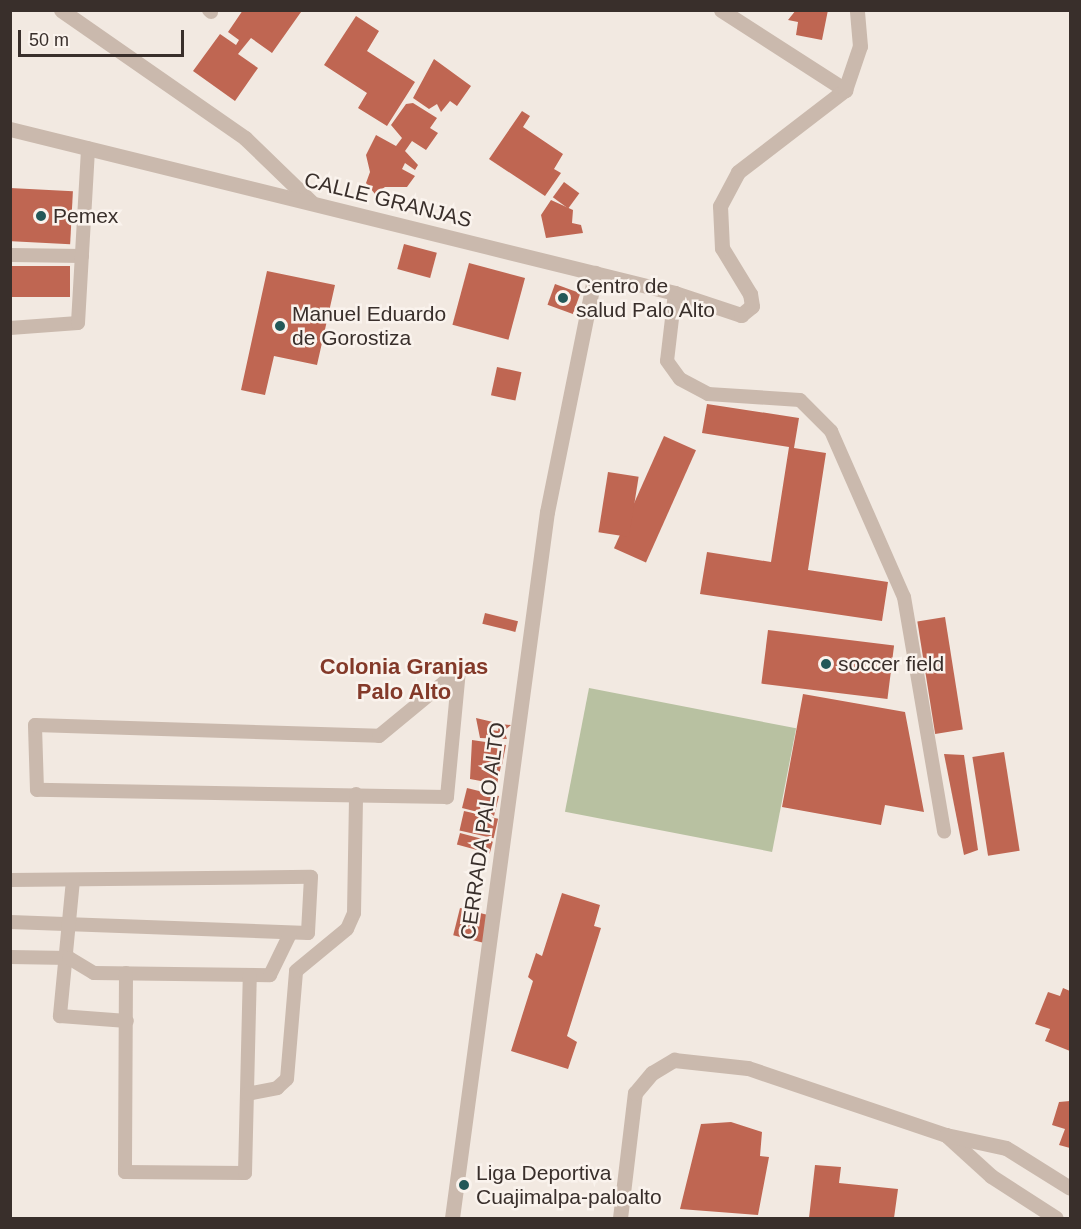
<!DOCTYPE html>
<html>
<head>
<meta charset="utf-8">
<style>
  body { margin:0 }
  #map { position:relative; width:1081px; height:1229px; overflow:hidden; background:#f2e9e1; font-family:Arial,sans-serif }
  div>[style] { position:absolute }
  [style*='--x'] { left:calc(var(--x)*1px); top:calc(var(--y)*1px); width:calc(var(--w)*1px); rotate:calc(var(--a)*1deg) }
  .green>* { inset:0; background:#b8c1a1; transform-origin:0 0 }
  .building>* { inset:0; background:#bf6652; transform-origin:0 0 }
  .lane>* { height:14px; margin:-7px; padding:0 7px; transform-origin:7px; border-radius:7px; background:#cab9ad }
  .street>* { height:15px; margin:-7.5px; padding:0 7.5px; transform-origin:7.5px; border-radius:7.5px; background:#cab9ad }
  .dots>* { width:16px; height:16px; translate:-50% -50%; box-sizing:border-box; border:3px solid #faf3ed; border-radius:50% }
  span { translate:-50% -50%; white-space:nowrap; text-align:center; line-height:1.15; -webkit-text-stroke:5px #faf3ed; paint-order:stroke }
  .street-label { font-size:21px; color:#392f2b }
  .poi-label { font-size:21px; color:#392f2b }
  .left { translate:0 -50%; text-align:left }
  .neighbourhood-label { font-size:22px; color:#833929; font-weight:700 }
  .frame { position:absolute; inset:0; border:12px solid #392f2b; pointer-events:none }
  .scale { position:absolute; left:18px; top:30px; width:166px; height:27px; box-sizing:border-box; border:3px solid #392f2b; border-top:0; padding-left:8px; font-size:18px; line-height:21px; white-space:nowrap; color:#392f2b; -webkit-text-stroke:4px #faf3ed; paint-order:stroke }
</style>
</head>
<body>
<div id="map">
  <div class="green">
    <i style="left:589px;top:688px;width:211px;height:126px;rotate:11deg"></i>
  </div>
  <div class="building">
    <i style="clip-path:polygon(243px 10px,301px 12px,272px 53px,251px 38px,238px 54px,258px 68px,235px 101px,193px 71px,220px 34px,236px 45px,239px 40px,228px 32px)"></i>
    <i style="clip-path:polygon(796px 10px,828px 10px,822px 40px,796px 35px,798px 22px,788px 20px)"></i>
    <i style="clip-path:polygon(356px 16px,379px 31px,367px 51px,415px 82px,387px 126px,358px 108px,367px 93px,324px 65px)"></i>
    <i style="clip-path:polygon(434px 59px,471px 86px,457px 106px,450px 101px,441px 112px,437px 104px,429px 109px,413px 98px)"></i>
    <i style="clip-path:polygon(413px 103px,437px 118px,430px 128px,438px 133px,426px 150px,412px 141px,405px 151px,418px 165px,415px 170px,405px 163px,402px 169px,415px 176px,407px 187px,385px 187px,375px 194px,366px 183px,370px 172px,366px 155px,376px 135px,396px 146px,402px 138px,391px 125px,406px 104px)"></i>
    <i style="clip-path:polygon(522px 111px,530px 116px,523px 127px,563px 154px,554px 169px,561px 173px,545px 196px,489px 159px)"></i>
    <i style="left:564px;top:182px;width:19px;height:19px;rotate:36deg"></i>
    <i style="left:10px;top:188px;width:63px;height:53px;rotate:3deg"></i>
    <i style="clip-path:polygon(551px 200px,573px 210px,572px 223px,581px 225px,583px 233px,546px 238px,541px 215px)"></i>
    <i style="left:404px;top:244px;width:34px;height:26px;rotate:15deg"></i>
    <i style="left:469px;top:263px;width:58px;height:64px;rotate:15deg"></i>
    <i style="left:10px;top:266px;width:60px;height:31px"></i>
    <i style="clip-path:polygon(267px 271px,335px 285px,317px 365px,274px 356px,265px 395px,241px 390px)"></i>
    <i style="left:555px;top:284px;width:27px;height:22px;rotate:20deg"></i>
    <i style="left:497px;top:367px;width:25px;height:29px;rotate:12deg"></i>
    <i style="clip-path:polygon(707px 404px,799px 418px,794px 448px,826px 453px,808px 570px,888px 582px,882px 621px,700px 594px,707px 552px,771px 562px,789px 447px,702px 433px)"></i>
    <i style="left:664px;top:436px;width:35px;height:123px;rotate:24deg"></i>
    <i style="left:608px;top:472px;width:31px;height:61px;rotate:9deg"></i>
    <i style="left:485px;top:613px;width:34px;height:11px;rotate:14deg"></i>
    <i style="left:945px;top:617px;width:114px;height:28px;rotate:81deg"></i>
    <i style="left:768px;top:630px;width:127px;height:54px;rotate:7deg"></i>
    <i style="clip-path:polygon(803px 694px,905px 712px,924px 812px,885px 805px,881px 825px,782px 807px)"></i>
    <i style="clip-path:polygon(476px 718px,493px 722px,492px 730px,498px 731px,499px 724px,511px 725px,504px 731px,507px 739px,480px 738px)"></i>
    <i style="clip-path:polygon(472px 740px,506px 745px,502px 765px,489px 762px,501px 766px,497px 784px,470px 779px)"></i>
    <i style="left:1004px;top:752px;width:100px;height:32px;rotate:81deg"></i>
    <i style="clip-path:polygon(944px 754px,964px 755px,978px 850px,964px 855px)"></i>
    <i style="clip-path:polygon(467px 788px,499px 796px,494px 816px,478px 802px,482px 813px,462px 808px)"></i>
    <i style="left:464px;top:811px;width:35px;height:20px;rotate:13deg"></i>
    <i style="left:460px;top:833px;width:34px;height:12px;rotate:15deg"></i>
    <i style="clip-path:polygon(562px 893px,600px 905px,594px 926px,601px 928px,567px 1036px,577px 1042px,568px 1069px,511px 1051px,533px 981px,528px 977px,536px 953px,542px 956px)"></i>
    <i style="left:460px;top:908px;width:33px;height:28px;rotate:14deg"></i>
    <i style="clip-path:polygon(1063px 988px,1070px 991px,1070px 1051px,1045px 1041px,1050px 1029px,1035px 1024px,1048px 992px,1060px 996px)"></i>
    <i style="clip-path:polygon(1070px 1101px,1070px 1148px,1059px 1145px,1065px 1129px,1052px 1125px,1059px 1102px)"></i>
    <i style="clip-path:polygon(731px 1122px,762px 1132px,760px 1156px,769px 1157px,758px 1215px,680px 1209px,701px 1124px)"></i>
    <i style="clip-path:polygon(815px 1165px,841px 1167px,839px 1183px,898px 1189px,894px 1218px,809px 1218px)"></i>
  </div>
  <div class="lane">
    <i style="--x:209;--y:10;--w:3;--a:45"></i>
    <i style="--x:10;--y:255;--w:72;--a:0.8"></i>
    <i style="--x:675;--y:293;--w:68;--a:96.7"></i>
    <i style="--x:667;--y:361;--w:22;--a:54"></i>
    <i style="--x:680;--y:379;--w:32;--a:28"></i>
    <i style="--x:708;--y:394;--w:92;--a:3.7"></i>
    <i style="--x:800;--y:400;--w:44;--a:45"></i>
    <i style="--x:831;--y:431;--w:181;--a:66.3"></i>
    <i style="--x:904;--y:597;--w:238;--a:80.3"></i>
    <i style="--x:10;--y:328;--w:68;--a:-4.2"></i>
    <i style="--x:78;--y:323;--w:175;--a:-86.7"></i>
    <i style="--x:459;--y:670;--w:128;--a:95.4"></i>
    <i style="--x:447;--y:797;--w:410;--a:-179"></i>
    <i style="--x:37;--y:790;--w:65;--a:-91.8"></i>
    <i style="--x:35;--y:725;--w:344;--a:1.8"></i>
    <i style="--x:379;--y:736;--w:104;--a:-39.5"></i>
    <i style="--x:10;--y:880;--w:301;--a:-0.6"></i>
    <i style="--x:311;--y:877;--w:56;--a:93.1"></i>
    <i style="--x:308;--y:933;--w:298;--a:-177.9"></i>
    <i style="--x:73;--y:880;--w:137;--a:95.5"></i>
    <i style="--x:60;--y:1016;--w:67;--a:4.3"></i>
    <i style="--x:10;--y:957;--w:59;--a:1"></i>
    <i style="--x:69;--y:958;--w:29;--a:31"></i>
    <i style="--x:94;--y:973;--w:176;--a:0.7"></i>
    <i style="--x:270;--y:975;--w:46;--a:-64"></i>
    <i style="--x:126;--y:973;--w:199;--a:90.3"></i>
    <i style="--x:125;--y:1172;--w:120;--a:0.5"></i>
    <i style="--x:245;--y:1173;--w:198;--a:-88.6"></i>
    <i style="--x:247;--y:1094;--w:31;--a:-11"></i>
    <i style="--x:277;--y:1088;--w:13;--a:-42"></i>
    <i style="--x:287;--y:1079;--w:108;--a:-85.2"></i>
    <i style="--x:296;--y:971;--w:66;--a:-39.5"></i>
    <i style="--x:347;--y:929;--w:17;--a:-66"></i>
    <i style="--x:354;--y:913;--w:119;--a:-89"></i>
  </div>
  <div class="street">
    <i style="--x:61;--y:10;--w:224;--a:34.8"></i>
    <i style="--x:245;--y:138;--w:93;--a:44.1"></i>
    <i style="--x:721;--y:10;--w:148;--a:32.8"></i>
    <i style="--x:10;--y:129;--w:685;--a:13.85"></i>
    <i style="--x:675;--y:293;--w:70;--a:18.4"></i>
    <i style="--x:741;--y:315;--w:14;--a:-39"></i>
    <i style="--x:752;--y:306;--w:12;--a:-99"></i>
    <i style="--x:750;--y:294;--w:54;--a:-121.3"></i>
    <i style="--x:722;--y:248;--w:42;--a:-92.7"></i>
    <i style="--x:720;--y:206;--w:38;--a:-62"></i>
    <i style="--x:738;--y:172;--w:135;--a:-37.5"></i>
    <i style="--x:845;--y:90;--w:46;--a:-71.2"></i>
    <i style="--x:860;--y:46;--w:36;--a:-95"></i>
    <i style="--x:946;--y:1135;--w:61;--a:42.3"></i>
    <i style="--x:991;--y:1176;--w:77;--a:32.9"></i>
    <i style="--x:452;--y:1218;--w:712;--a:-82.34"></i>
    <i style="--x:547;--y:512;--w:244;--a:-78.6"></i>
    <i style="--x:620;--y:1218;--w:126;--a:-83.2"></i>
    <i style="--x:635;--y:1093;--w:26;--a:-50"></i>
    <i style="--x:652;--y:1073;--w:26;--a:-31"></i>
    <i style="--x:674;--y:1060;--w:74;--a:6.2"></i>
    <i style="--x:748;--y:1068;--w:209;--a:18.7"></i>
    <i style="--x:946;--y:1135;--w:61;--a:12.2"></i>
    <i style="--x:1006;--y:1148;--w:75;--a:32"></i>
  </div>
  <div class="dots">
    <i style="left:41px;top:216px;background:#235858"></i>
    <i style="left:563px;top:298px;background:#235858"></i>
    <i style="left:280px;top:326px;background:#235858"></i>
    <i style="left:826px;top:664px;background:#235858"></i>
    <i style="left:464px;top:1185px;background:#235858"></i>
  </div>
  <div class="street-label">
    <span style="left:388px;top:200px;rotate:14deg">CALLE GRANJAS</span>
    <span style="left:483px;top:831px;rotate:-82deg">CERRADA PALO ALTO</span>
  </div>
  <div class="poi-label">
    <span class="left" style="left:53px;top:216px">Pemex</span>
    <span class="left" style="left:576px;top:298px">Centro de<br>salud Palo Alto</span>
    <span class="left" style="left:292px;top:326px">Manuel Eduardo<br>de Gorostiza</span>
    <span class="left" style="left:838px;top:664px">soccer field</span>
    <span class="left" style="left:476px;top:1185px">Liga Deportiva<br>Cuajimalpa-paloalto</span>
  </div>
  <div class="neighbourhood-label">
    <span style="left:404px;top:679px">Colonia Granjas<br>Palo Alto</span>
  </div>
  <div class="frame"></div>
  <div class="scale">50 m</div>
</div>
</body>
</html>
